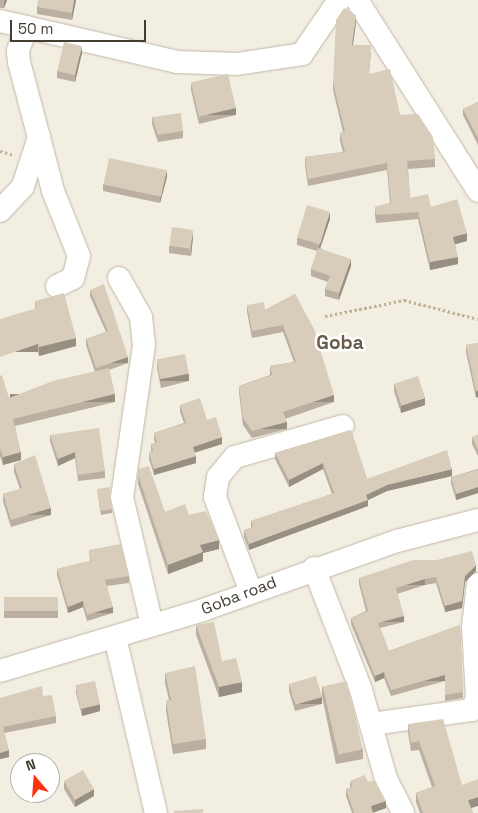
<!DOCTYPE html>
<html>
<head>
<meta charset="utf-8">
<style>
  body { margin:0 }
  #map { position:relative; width:478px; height:813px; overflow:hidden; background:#f2eee2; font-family:"Space Grotesk",sans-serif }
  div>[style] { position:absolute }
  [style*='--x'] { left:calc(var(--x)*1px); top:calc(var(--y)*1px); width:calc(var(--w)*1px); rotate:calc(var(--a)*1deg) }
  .path>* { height:3px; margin-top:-1.5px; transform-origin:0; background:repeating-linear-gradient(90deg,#c1b195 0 2.5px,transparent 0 5px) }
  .roads { filter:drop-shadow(0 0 1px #c1b8a7) drop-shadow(0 0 1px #c1b8a7) }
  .minor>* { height:22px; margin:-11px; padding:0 11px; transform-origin:11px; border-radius:11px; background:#fff }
  .wall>* { inset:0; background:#baafa0; transform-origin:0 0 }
  .shaded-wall>* { inset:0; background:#978f82; transform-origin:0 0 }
  .building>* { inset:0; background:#d8ccba; transform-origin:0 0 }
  span { translate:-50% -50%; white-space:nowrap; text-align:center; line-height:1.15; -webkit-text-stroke:5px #fff; paint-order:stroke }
  .street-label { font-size:16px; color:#443d32 }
  .quarter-label { font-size:19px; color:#685b49; font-weight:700 }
  .north { position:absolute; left:10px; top:753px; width:50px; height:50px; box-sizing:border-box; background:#fff; border:1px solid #b4b1ad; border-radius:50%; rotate:342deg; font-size:14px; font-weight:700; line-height:20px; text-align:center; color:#443d32 }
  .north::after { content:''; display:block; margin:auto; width:18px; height:22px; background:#ff320d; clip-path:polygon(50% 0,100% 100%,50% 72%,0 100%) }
  .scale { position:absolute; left:10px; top:20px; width:136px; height:22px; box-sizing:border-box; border:2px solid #443d32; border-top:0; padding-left:6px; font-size:15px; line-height:18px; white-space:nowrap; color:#443d32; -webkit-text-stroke:4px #fff; paint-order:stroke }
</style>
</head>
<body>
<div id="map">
  <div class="path">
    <i style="--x:0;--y:151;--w:15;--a:16"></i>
    <i style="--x:325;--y:316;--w:81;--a:-11.4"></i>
    <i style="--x:404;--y:300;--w:76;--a:14.4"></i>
  </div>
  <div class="roads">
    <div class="minor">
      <i style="--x:357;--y:0;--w:226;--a:57.6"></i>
      <i style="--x:0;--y:21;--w:182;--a:13"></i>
      <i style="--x:177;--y:62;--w:60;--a:1.9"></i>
      <i style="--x:237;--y:64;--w:66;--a:-8.7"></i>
      <i style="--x:302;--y:54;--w:65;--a:-55.6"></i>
      <i style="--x:27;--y:27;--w:26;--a:111"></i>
      <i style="--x:18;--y:51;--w:11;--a:85"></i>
      <i style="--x:19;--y:62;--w:133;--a:75.2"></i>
      <i style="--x:53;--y:191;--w:70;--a:68.2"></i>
      <i style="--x:79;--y:256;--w:23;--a:105"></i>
      <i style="--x:73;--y:278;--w:18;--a:153"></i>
      <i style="--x:0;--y:211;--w:34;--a:-47"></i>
      <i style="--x:23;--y:186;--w:52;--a:-71.9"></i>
      <i style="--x:119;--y:278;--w:45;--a:60.6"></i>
      <i style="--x:141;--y:317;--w:28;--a:84"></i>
      <i style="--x:144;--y:345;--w:154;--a:98.2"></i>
      <i style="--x:122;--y:497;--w:131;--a:76.8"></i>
      <i style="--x:314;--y:568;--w:131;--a:68.9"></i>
      <i style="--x:361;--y:690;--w:92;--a:74.3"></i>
      <i style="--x:386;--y:779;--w:38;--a:63"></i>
      <i style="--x:251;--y:592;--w:102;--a:-110.8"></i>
      <i style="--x:215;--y:497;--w:20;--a:-81"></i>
      <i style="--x:218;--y:477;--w:26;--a:-50"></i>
      <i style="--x:235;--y:457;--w:112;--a:-16"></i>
      <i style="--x:115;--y:637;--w:181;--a:76.9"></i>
      <i style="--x:0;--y:671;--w:212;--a:-16.7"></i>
      <i style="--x:203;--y:610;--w:206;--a:-19.6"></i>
      <i style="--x:397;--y:541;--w:84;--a:-14.5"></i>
      <i style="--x:372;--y:724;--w:101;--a:-8"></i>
      <i style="--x:472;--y:710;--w:13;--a:-67"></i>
      <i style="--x:477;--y:698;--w:72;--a:-93.2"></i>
      <i style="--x:473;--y:626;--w:42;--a:-83.2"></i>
    </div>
  </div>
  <div class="wall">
    <i style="clip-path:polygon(0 0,7px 0,4px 8px,0 8px)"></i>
    <i style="clip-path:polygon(76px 0,72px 20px,37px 14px,37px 7px)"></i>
    <i style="clip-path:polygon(356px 22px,353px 45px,371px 53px,369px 74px,435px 159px,435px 167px,408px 169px,410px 198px,431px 207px,467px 241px,455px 244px,458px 264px,430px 270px,418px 219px,376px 223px,375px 215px,375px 207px,390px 203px,387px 170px,308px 186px,305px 165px,305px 157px,343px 152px,340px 141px,340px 133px,343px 132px,333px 90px,333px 83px)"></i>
    <i style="clip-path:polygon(82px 53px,75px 82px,57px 78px,57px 71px)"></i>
    <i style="clip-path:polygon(191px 83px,236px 115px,199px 124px,191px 90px)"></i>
    <i style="clip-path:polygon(478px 102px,478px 145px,463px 115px,463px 109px)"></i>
    <i style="clip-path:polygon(152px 117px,183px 131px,183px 138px,158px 142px,152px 124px)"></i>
    <i style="clip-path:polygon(167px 177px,160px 203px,103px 191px,103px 184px)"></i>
    <i style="clip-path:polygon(330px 219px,320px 248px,351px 266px,339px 300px,325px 296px,325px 289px,328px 282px,311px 276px,311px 269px,317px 251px,297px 245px,297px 238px)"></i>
    <i style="clip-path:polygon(193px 237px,191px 256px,169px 253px,169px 246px)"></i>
    <i style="clip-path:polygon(90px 290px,128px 363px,109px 370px,115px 402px,15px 426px,21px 460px,3px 465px,0 456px,0 376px,9px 398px,95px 372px,86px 345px,86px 339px,106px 332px,90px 296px)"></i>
    <i style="clip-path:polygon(295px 294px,334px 402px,285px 419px,287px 429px,252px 438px,243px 425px,239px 393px,239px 386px,270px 375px,270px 366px,294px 362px,283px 332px,252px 338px,247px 312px,247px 305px,265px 310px)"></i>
    <i style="clip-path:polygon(35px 301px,76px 346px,39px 356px,38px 352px)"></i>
    <i style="clip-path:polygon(478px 343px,476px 398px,466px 352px,466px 345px)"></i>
    <i style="clip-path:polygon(157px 361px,189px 381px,161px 388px,157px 368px)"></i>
    <i style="clip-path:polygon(394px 384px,425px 405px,401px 413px,394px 391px)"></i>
    <i style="clip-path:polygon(180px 405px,207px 420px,222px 444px,194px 453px,196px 463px,154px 475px,149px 459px,149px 453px,151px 452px,151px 444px,155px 443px,154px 439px,154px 433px,184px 423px,180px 412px)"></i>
    <i style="clip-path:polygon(351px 430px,367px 479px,452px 476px,387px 491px,368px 500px,368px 506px,249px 550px,244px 537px,244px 530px,251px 528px,251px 521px,332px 494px,323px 469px,289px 487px,275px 459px,275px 453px)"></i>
    <i style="clip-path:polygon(50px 435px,105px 471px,105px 478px,78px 481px,75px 458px,58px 466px,50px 441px)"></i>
    <i style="clip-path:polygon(478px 435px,478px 456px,472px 444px,472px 437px)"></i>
    <i style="clip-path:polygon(14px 464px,51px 515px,11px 527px,3px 501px,3px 494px,20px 489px,14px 472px)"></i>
    <i style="clip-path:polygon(138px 469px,165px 512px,189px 515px,219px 549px,203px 553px,203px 561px,168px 574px,138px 484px)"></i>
    <i style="clip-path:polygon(478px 469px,478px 493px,456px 500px,451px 483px,451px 477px)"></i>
    <i style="clip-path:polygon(97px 489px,112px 509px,112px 513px,101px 515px)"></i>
    <i style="clip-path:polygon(89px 550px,129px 576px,129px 583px,107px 586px,113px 613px,87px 621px,83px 607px,68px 613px,57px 575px,57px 569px,90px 561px)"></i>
    <i style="clip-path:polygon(476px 571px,465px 582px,462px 608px,445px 612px,436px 583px,425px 585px,397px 594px,404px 622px,380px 628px,389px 651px,460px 625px,463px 698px,445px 701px,445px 681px,391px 696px,384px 678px,375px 682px,351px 624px,351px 618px,366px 611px,359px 584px,359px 578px)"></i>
    <i style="left:4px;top:597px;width:54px;height:21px"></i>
    <i style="clip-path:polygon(196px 625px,242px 692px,219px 697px,196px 635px)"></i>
    <i style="clip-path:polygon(165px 673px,206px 739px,206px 749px,173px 754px,166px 711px,166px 701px,169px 700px,165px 683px)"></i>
    <i style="clip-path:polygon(289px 684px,322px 704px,295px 711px,289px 691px)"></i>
    <i style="clip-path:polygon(76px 686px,100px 711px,82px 716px,76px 693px)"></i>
    <i style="clip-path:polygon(322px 686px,363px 749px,363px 759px,336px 764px,322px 696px)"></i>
    <i style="clip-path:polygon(43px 696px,56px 716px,56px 723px,4px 733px,9px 757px,0 759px,0 698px)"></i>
    <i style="clip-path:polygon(408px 724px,462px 785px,473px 813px,420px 813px,416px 802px,416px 793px,432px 787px,419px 750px,411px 751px,408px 732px)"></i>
    <i style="clip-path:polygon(350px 781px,368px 782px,386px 808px,373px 813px,352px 813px,346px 796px,346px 789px,350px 788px)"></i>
    <i style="clip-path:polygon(64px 782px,94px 796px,75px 807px,64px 789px)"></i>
  </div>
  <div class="shaded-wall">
    <i style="clip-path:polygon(5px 0,7px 0,4px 8px,4px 2px)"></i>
    <i style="clip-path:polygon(74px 0,76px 0,72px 20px,72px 13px)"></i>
    <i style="clip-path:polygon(356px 15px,356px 22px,352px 52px,352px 45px)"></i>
    <i style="clip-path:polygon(82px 46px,82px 53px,75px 82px,75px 75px)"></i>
    <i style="left:236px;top:108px;width:7px;height:38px;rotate:90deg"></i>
    <i style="clip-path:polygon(167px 170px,167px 177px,160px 203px,160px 196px)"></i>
    <i style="clip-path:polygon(330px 212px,330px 219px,319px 252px,319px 245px)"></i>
    <i style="clip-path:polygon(193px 230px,193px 237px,191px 256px,191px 249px)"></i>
    <i style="clip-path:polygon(467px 233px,467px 241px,453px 245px,453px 237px)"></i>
    <i style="clip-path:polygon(458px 257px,458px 264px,430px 270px,430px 262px)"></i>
    <i style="clip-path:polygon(351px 259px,351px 266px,339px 300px,339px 293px)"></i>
    <i style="clip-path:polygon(76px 338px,76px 346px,39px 356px,39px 347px)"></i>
    <i style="left:38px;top:344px;width:8px;height:40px;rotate:90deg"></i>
    <i style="left:128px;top:357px;width:6px;height:34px;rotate:90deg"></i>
    <i style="left:189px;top:374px;width:7px;height:29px;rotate:90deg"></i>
    <i style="clip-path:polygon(478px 390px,478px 397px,476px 398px,476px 391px)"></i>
    <i style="left:115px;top:394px;width:8px;height:105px;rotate:90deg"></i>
    <i style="left:334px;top:395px;width:7px;height:54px;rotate:90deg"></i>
    <i style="clip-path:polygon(425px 398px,425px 405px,401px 413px,401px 406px)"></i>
    <i style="left:287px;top:422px;width:7px;height:36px;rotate:90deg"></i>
    <i style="clip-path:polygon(222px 437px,222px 444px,193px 453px,193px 447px)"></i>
    <i style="clip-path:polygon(21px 452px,21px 460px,3px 465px,3px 457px)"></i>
    <i style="clip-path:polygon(75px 452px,75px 458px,58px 466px,58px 459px)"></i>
    <i style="clip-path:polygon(196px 456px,196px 463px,154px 475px,154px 469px)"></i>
    <i style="clip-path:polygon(323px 463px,323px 469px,289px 487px,289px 480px)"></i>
    <i style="clip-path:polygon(452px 469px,452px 476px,387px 491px,368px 500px,368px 506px,249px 550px,249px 544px,366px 495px,387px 485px)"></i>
    <i style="clip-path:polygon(478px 487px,478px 493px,456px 500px,456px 494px)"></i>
    <i style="left:51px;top:508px;width:7px;height:42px;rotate:90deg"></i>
    <i style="clip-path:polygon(219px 540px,219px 549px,203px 553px,203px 561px,168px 574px,168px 565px,200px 545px)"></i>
    <i style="clip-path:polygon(476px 565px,476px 571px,465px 582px,462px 608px,445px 612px,445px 606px,465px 576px)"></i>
    <i style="left:425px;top:579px;width:6px;height:30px;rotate:90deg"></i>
    <i style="clip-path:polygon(83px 601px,83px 607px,68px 613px,68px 607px)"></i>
    <i style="left:113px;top:607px;width:6px;height:27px;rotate:90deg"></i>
    <i style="left:404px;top:616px;width:6px;height:27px;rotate:90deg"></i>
    <i style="clip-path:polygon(384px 672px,384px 678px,375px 682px,375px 676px)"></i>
    <i style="left:445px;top:675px;width:6px;height:56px;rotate:90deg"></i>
    <i style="clip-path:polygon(242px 682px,242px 692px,219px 697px,219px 687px)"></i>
    <i style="left:322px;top:697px;width:7px;height:28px;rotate:90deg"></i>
    <i style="clip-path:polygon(100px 704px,100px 711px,82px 716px,82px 709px)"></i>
    <i style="clip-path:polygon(9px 750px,9px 757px,0 759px,0 753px)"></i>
    <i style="clip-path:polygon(94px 789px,94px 796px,75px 807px,75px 800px)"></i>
    <i style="clip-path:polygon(478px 797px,478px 806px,468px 809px,468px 800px)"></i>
    <i style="clip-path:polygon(386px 801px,386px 808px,371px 813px,371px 806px)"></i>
  </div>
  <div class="building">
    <i style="clip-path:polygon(38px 0,74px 0,72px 13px,37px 7px)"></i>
    <i style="clip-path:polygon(344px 8px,356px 15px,352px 45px,371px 45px,369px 74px,390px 69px,400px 115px,418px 114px,433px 137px,435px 159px,407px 161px,410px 198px,428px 194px,431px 207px,457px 199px,467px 233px,453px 237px,458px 257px,430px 262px,418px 212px,376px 215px,375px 207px,391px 203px,387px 163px,308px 179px,305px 157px,345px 152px,340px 133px,345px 132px,333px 83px,336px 20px)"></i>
    <i style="left:64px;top:42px;width:18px;height:30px;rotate:13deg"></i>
    <i style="left:228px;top:74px;width:35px;height:38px;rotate:77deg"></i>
    <i style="clip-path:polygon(478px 102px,478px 138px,463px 109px)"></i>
    <i style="clip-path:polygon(181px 113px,183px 131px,158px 135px,152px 117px)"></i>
    <i style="left:109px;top:158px;width:59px;height:27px;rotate:12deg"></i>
    <i style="left:307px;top:205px;width:24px;height:34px;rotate:17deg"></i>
    <i style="left:172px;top:227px;width:21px;height:19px;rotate:8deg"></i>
    <i style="clip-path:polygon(318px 248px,351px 259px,339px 293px,325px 289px,330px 276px,311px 269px)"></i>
    <i style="clip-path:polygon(104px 284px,128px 357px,96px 368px,86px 339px,108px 331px,90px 290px)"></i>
    <i style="clip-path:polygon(64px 293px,76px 338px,39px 347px,38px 344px,0 357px,0 319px,37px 308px,35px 301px)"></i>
    <i style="clip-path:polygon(295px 294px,314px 329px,334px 395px,283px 412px,287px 422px,252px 431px,243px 418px,239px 386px,272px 375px,270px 366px,296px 362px,283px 325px,252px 331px,247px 305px,264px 302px,265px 310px)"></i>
    <i style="clip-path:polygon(478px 343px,478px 390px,476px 391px,466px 345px)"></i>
    <i style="left:185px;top:354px;width:20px;height:29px;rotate:79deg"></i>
    <i style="clip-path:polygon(109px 368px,115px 394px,13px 419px,21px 452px,3px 457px,0 448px,0 376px,2px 375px,9px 398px,53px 381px)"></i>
    <i style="left:418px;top:376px;width:23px;height:25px;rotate:72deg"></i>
    <i style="clip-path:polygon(200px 398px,207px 420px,216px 417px,222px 437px,193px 447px,196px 456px,154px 469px,149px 453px,153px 451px,151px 444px,157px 442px,154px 433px,186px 423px,180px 405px)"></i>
    <i style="clip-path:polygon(99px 428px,105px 471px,78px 475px,75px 452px,58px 459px,50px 435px)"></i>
    <i style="clip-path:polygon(351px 430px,367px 479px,447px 450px,452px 469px,387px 485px,366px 495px,368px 500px,249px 544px,244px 530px,253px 527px,251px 521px,334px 493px,323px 463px,289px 480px,275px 453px)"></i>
    <i style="clip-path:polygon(478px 435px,478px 450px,472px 437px)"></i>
    <i style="clip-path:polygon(35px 455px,51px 508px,11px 520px,3px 494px,22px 488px,14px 464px)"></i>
    <i style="clip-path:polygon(149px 466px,165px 512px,185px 504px,189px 515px,206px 511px,219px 540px,200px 545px,203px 552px,168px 565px,138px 475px,138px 469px)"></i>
    <i style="clip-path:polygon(478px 470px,478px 487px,456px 494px,451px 477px)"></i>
    <i style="clip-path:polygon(110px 487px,112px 509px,101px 511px,97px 489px)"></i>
    <i style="clip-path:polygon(121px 544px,129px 576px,105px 580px,113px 607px,87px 615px,83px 601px,68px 607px,57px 569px,91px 561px,89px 550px)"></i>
    <i style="clip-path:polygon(472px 551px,476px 565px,465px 576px,462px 601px,445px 606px,436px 577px,425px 579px,396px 588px,404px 616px,378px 623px,389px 651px,460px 625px,463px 692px,445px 695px,445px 675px,391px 690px,384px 672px,375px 676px,351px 618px,368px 611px,359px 578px,413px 560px,437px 560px)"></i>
    <i style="left:4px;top:597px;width:54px;height:14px"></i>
    <i style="clip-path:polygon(214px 622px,222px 661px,236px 658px,242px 682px,219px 687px,196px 625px)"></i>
    <i style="clip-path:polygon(195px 666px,206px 739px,173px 744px,166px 701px,171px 700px,165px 673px)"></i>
    <i style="left:316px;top:676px;width:22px;height:28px;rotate:74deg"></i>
    <i style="left:95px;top:681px;width:24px;height:20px;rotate:78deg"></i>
    <i style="left:347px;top:681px;width:70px;height:25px;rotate:77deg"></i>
    <i style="clip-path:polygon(42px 686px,43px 696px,52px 695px,56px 716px,3px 727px,9px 750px,0 753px,0 698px)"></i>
    <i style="clip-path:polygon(443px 719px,462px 785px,478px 779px,478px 797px,468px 800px,473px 813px,423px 813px,416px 793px,435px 786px,419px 741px,411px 743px,408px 724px)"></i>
    <i style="left:83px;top:770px;width:22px;height:22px;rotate:60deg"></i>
    <i style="clip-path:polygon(365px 775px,368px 782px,375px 780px,386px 801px,371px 806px,373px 813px,354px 813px,346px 789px,352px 787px,350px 781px)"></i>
    <i style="clip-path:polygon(203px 809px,203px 813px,174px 813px,174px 811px)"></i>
  </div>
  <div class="street-label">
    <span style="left:239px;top:596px;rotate:-21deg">Goba road</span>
  </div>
  <div class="quarter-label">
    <span style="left:340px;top:343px">Goba</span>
  </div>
  <div class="north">N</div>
  <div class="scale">50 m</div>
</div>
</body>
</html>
